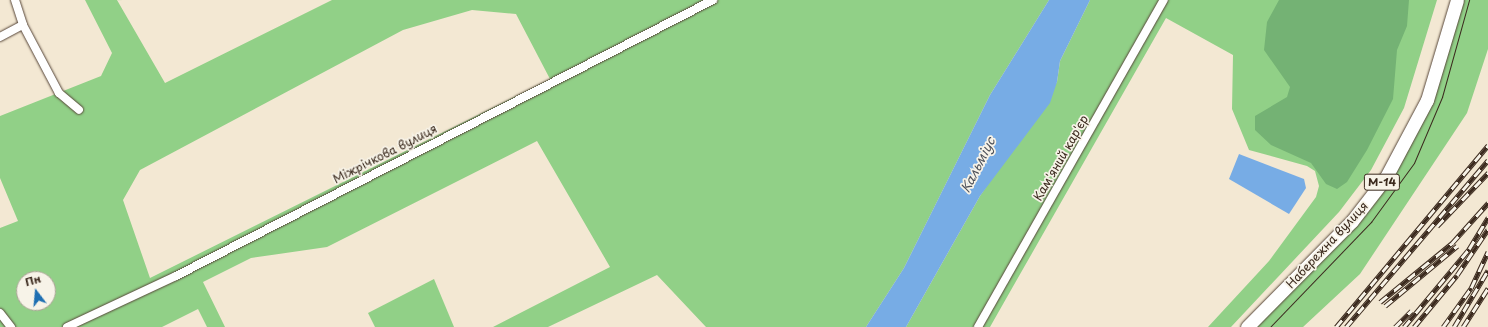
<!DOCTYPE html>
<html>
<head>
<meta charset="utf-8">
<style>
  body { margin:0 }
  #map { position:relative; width:1488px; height:327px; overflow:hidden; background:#f3e8d3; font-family:"Playpen Sans",sans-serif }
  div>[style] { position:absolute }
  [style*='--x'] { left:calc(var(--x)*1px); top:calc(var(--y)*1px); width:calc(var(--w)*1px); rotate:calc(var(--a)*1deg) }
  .green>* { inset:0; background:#91d087 }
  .forest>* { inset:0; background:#74b274 }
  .water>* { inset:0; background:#77ace5 }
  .roads { filter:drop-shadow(0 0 1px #574639) drop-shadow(0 0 1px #574639) }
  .minor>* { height:8px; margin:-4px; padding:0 4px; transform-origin:4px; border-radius:4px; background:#fff }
  .trunk>* { height:13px; margin:-6.5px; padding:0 6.5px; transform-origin:6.5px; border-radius:6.5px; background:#fff }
  .tram>* { height:1px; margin:-0.5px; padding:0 0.5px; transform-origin:0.5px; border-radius:0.5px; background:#3b2a1e }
  .rail>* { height:4.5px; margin-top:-2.25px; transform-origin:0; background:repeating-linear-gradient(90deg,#f7f3e8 0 9px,#3b2a1e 0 18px); box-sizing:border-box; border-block:1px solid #3b2a1e }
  span { translate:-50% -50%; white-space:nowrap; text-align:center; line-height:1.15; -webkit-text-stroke:3.5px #f7f3e8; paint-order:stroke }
  .shield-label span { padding:1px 3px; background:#f7f3e8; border:1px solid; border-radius:3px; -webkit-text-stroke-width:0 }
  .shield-label { font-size:11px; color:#3b2a1e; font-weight:700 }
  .street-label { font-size:12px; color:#3b2a1e }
  .water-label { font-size:13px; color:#4d515a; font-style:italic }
  .north { position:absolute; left:16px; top:271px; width:40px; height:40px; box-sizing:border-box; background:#f7f3e8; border:1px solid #aca397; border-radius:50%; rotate:344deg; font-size:11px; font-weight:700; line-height:16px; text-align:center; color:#3b2a1e }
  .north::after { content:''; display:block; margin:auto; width:14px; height:18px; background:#1f6fb2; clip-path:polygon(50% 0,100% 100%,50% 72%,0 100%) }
</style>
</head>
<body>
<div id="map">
  <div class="green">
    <i style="clip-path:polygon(evenodd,85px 0,117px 0,165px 83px,332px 0,1049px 0,990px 95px,904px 268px,866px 327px,706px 327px,657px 275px,548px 327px,493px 327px,610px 267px,537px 141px,327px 247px,251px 258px,203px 282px,225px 327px,207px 327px,198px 309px,162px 327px,0 327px,0 228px,18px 221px,0 178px,0 116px,101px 76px,112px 53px,85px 0,472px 10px,516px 14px,550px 79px,150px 278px,123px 200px,140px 170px,403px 30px,472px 10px,85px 0,24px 279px,48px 279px,48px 303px,24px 303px,24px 279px)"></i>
    <i style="clip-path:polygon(1090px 0,1437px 0,1404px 108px,1371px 170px,1339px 212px,1231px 327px,1208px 327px,1269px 261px,1316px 197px,1319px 186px,1315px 171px,1307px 166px,1249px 150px,1232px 109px,1233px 55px,1166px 18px,990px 327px,906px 327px,980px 196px,1057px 82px,1060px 61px)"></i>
    <i style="clip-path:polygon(1460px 0,1488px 0,1488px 49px,1467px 113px,1360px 274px,1303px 327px,1256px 327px,1356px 225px,1399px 166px,1416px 134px)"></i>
    <i style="clip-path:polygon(434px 279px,454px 327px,375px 327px,368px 313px)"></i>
  </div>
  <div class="forest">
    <i style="clip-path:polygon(1279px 0,1409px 0,1407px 26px,1397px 50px,1393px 99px,1367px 150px,1347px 182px,1337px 189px,1326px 184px,1311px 163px,1271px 145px,1255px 130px,1255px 116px,1287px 97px,1290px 87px,1264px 50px,1267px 22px)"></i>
  </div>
  <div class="water">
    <i style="clip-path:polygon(1049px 0,1090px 0,1060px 61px,1057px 82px,1050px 103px,980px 196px,906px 327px,866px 327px,904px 268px,990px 95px)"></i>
    <i style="clip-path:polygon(1239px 154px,1304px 179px,1306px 188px,1289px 214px,1229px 179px)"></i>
  </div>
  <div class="roads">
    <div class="minor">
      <i style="--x:15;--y:0;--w:26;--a:72"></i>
      <i style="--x:0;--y:37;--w:26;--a:-28"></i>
      <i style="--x:23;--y:25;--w:77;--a:62.1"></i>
      <i style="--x:59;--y:93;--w:26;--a:40"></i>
      <i style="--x:0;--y:313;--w:18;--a:52"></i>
      <i style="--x:67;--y:327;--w:120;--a:-25.1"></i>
      <i style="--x:176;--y:276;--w:604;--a:-27.2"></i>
      <i style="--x:978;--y:327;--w:376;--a:-60.4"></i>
    </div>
    <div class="trunk">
      <i style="--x:1247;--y:327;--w:149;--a:-45.3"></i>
      <i style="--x:1352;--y:221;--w:56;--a:-52.3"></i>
      <i style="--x:1386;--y:177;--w:87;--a:-62"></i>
      <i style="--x:1427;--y:100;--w:104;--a:-73.3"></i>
    </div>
  </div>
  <div class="tram">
    <i style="--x:1270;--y:327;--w:146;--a:-46.1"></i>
    <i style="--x:1371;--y:222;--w:73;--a:-53.9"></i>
    <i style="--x:1414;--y:163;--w:72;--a:-67"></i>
    <i style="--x:1442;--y:97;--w:101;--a:-74.4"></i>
  </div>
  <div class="rail">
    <i style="--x:1437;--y:226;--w:74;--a:-46.1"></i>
    <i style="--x:1380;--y:302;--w:93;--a:-39.3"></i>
    <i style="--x:1452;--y:243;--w:54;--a:-48"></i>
    <i style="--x:1385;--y:306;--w:94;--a:-39.8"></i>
    <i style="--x:1336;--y:327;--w:237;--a:-50.1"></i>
    <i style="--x:1346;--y:327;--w:219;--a:-49.6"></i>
    <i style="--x:1395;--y:327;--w:23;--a:-45"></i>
    <i style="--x:1404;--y:327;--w:102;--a:-50.2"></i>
    <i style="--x:1469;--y:249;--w:37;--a:-59"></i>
    <i style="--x:1414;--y:327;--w:67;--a:-50.4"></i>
    <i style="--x:1457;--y:275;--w:55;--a:-56"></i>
    <i style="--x:1443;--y:327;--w:48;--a:-54.3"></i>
    <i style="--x:1471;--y:288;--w:40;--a:-65"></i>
    <i style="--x:1454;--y:327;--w:66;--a:-59.2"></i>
    <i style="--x:1463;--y:327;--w:46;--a:-57.3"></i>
  </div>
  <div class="shield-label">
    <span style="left:1382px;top:182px">М-14</span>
  </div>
  <div class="street-label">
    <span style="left:385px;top:154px;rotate:-27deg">Міжрічкова вулиця</span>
    <span style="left:1061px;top:158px;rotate:-60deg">Кам'яний кар'єр</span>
    <span style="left:1327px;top:245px;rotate:-47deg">Набережна вулиця</span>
  </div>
  <div class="water-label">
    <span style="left:978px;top:165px;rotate:-63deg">Кальміус</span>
  </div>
  <div class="north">Пн</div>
</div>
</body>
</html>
